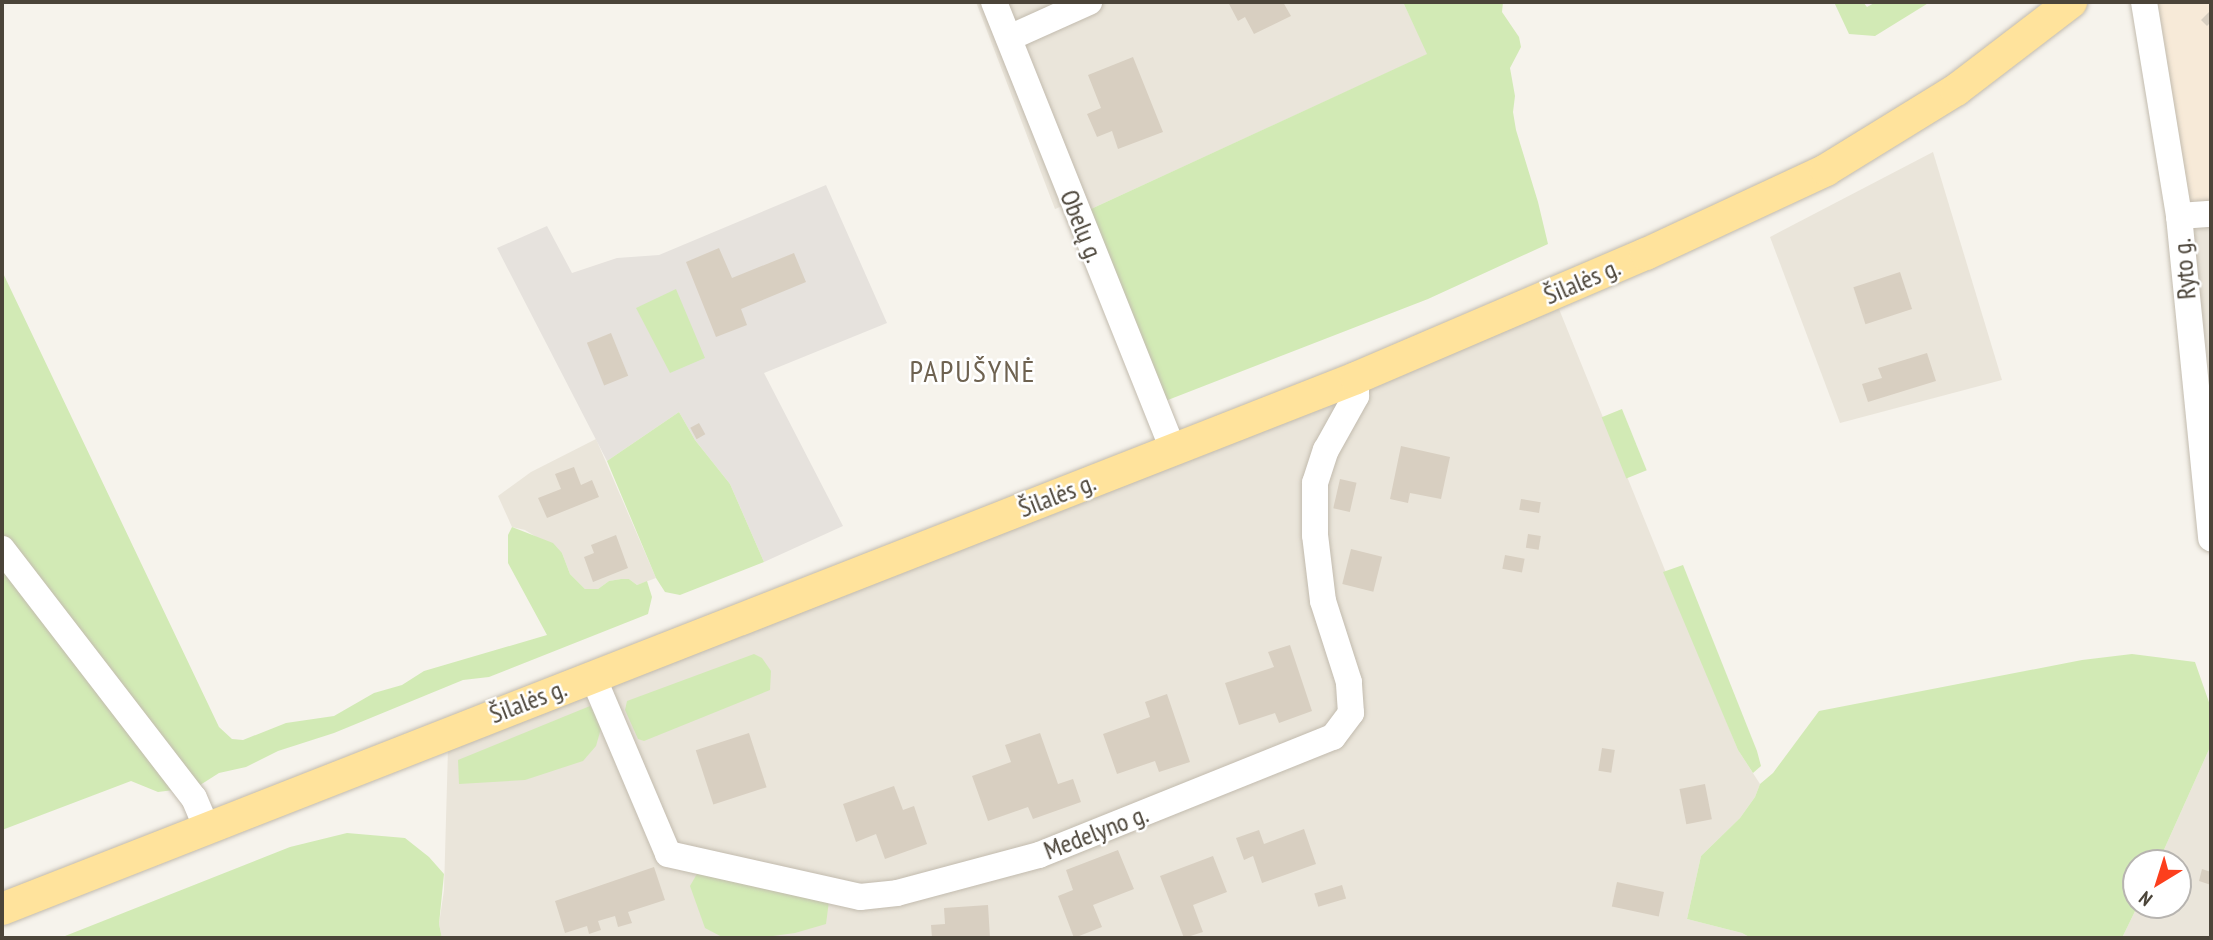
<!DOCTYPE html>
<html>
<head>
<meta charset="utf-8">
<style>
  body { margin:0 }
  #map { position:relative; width:2213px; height:940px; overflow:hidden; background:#f6f3ec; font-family:"PT Sans Narrow",sans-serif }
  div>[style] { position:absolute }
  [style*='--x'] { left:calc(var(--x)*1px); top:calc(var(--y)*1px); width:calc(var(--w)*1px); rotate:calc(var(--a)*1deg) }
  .residential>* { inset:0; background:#eae5da }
  .commercial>* { inset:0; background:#f7ead8 }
  .industrial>* { inset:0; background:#e6e2dd }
  .green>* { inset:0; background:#d2eab5; transform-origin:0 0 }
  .building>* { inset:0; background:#d8cfc1; transform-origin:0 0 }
  .roads { filter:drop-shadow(0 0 2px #c2bbae) drop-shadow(0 0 2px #c2bbae) }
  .minor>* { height:26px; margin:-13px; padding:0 13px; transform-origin:13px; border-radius:13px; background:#fff }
  .major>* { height:32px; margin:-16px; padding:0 16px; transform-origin:16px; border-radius:16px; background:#ffe39c }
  span { translate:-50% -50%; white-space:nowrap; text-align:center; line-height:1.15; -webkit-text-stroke:5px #fff; paint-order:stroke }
  .street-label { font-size:26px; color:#4b4439 }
  .quarter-label { font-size:30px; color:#6e6250; letter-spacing:2px }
  .frame { position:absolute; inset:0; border:4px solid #4b4439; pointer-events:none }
  .north { position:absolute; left:2122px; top:849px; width:70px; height:70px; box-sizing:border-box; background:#fff; border:2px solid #b7b4b0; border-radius:50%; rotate:218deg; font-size:19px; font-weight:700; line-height:28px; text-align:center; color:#4b4439 }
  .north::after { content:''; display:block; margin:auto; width:24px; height:32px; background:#fc3f1d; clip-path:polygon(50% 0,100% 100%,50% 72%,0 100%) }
</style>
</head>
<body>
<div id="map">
  <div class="residential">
    <i style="clip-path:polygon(976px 2px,1403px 2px,1428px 54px,1078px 215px,1072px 202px,1055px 209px)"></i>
    <i style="clip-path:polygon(1933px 152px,2002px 380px,1840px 423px,1770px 237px)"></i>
    <i style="clip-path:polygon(2211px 214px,2211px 389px,2191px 215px)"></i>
    <i style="clip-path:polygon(1559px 309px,1738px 750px,1760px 784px,1755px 797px,1740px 818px,1701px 856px,1687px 919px,1742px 933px,1751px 938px,442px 938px,439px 924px,444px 890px,448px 748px,747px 634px)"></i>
    <i style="clip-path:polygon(596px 439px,656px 578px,637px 585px,629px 579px,621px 579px,609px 581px,598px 589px,585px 589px,570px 574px,562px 553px,525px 530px,512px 527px,498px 496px,531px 472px)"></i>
    <i style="clip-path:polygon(2211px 745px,2211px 938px,2122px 938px,2138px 905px,2178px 905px,2178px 863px,2158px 863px)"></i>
  </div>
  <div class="commercial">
    <i style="clip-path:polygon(2158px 2px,2211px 2px,2211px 214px,2191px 215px)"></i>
  </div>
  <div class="industrial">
    <i style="clip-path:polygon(826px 185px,887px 323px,764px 373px,843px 526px,764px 562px,730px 484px,695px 440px,679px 412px,607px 461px,497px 248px,547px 226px,572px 273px,617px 258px,659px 255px)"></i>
  </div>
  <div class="green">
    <i style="clip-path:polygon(1403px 2px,1503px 2px,1502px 12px,1519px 37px,1521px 47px,1510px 68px,1515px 96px,1513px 112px,1516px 130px,1538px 202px,1548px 244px,1428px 299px,1155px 405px,1078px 215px,1427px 54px)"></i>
    <i style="clip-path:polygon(1834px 2px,1863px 2px,1867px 7px,1876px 2px,1930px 2px,1875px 36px,1849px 34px)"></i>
    <i style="clip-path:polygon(2px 271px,219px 727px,232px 739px,243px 740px,286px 723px,334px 716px,374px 693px,402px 685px,424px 671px,547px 635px,508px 563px,508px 535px,512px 527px,553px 543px,562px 553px,570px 574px,585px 589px,598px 589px,609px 581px,621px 579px,629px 579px,637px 585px,647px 581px,652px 597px,648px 614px,489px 677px,463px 680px,334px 733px,278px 751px,246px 767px,219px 773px,197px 787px,158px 792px,131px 781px,2px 830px)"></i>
    <i style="clip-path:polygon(676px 289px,705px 358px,670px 373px,636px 308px)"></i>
    <i style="left:1622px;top:409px;width:66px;height:22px;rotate:68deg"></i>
    <i style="clip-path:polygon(679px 412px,695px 440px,730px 484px,764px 562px,680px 595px,665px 592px,656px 578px,607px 461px)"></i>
    <i style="clip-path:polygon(1683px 565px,1757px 751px,1761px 766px,1753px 773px,1738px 750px,1663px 572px)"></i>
    <i style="clip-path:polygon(754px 654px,762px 658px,771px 671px,770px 690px,644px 741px,638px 739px,625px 710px,627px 701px)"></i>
    <i style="clip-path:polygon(2132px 654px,2195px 662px,2211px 708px,2211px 745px,2158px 863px,2136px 863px,2138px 905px,2122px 938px,1751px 938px,1742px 933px,1687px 919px,1701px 856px,1740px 818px,1755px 797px,1760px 784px,1773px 773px,1819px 711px,2082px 660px)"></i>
    <i style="clip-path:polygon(590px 706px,602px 725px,596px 746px,583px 761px,525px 780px,459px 784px,458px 760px)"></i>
    <i style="clip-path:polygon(347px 833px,405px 838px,429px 857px,444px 874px,439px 924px,442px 938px,60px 938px,290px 847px)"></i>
    <i style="clip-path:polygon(698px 872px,829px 901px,826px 924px,795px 933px,759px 938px,724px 938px,705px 928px,690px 886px)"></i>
  </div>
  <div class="building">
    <i style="clip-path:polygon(1228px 2px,1283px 2px,1291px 16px,1254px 34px,1245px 17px,1238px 21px)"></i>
    <i style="clip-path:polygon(2209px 12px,2211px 22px,2207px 26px,2201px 20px)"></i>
    <i style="clip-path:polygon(1133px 57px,1163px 132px,1118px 149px,1112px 131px,1097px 137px,1087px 114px,1101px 108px,1088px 75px)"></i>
    <i style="clip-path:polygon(719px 248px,732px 278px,794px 253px,806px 282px,741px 309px,747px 325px,716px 337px,686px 262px)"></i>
    <i style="left:1900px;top:272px;width:39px;height:49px;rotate:72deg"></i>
    <i style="left:611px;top:333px;width:46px;height:26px;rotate:68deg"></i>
    <i style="clip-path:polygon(1927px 353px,1936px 381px,1868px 402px,1862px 384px,1882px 378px,1878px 368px)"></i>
    <i style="left:699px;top:423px;width:13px;height:10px;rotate:61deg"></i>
    <i style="clip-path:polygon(1401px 446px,1450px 457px,1441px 499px,1410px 493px,1408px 503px,1390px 499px)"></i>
    <i style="clip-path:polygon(574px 467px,581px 485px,592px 480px,599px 497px,547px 518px,538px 498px,561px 489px,555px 474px)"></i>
    <i style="left:1340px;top:479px;width:17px;height:30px;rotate:13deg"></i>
    <i style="left:1521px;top:499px;width:20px;height:11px;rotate:9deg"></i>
    <i style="left:1528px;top:534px;width:13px;height:14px;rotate:9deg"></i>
    <i style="clip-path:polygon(616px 535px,628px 568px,593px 582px,584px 557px,594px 553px,591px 545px)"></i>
    <i style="left:1351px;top:549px;width:32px;height:36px;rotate:14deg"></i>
    <i style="left:1505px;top:555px;width:20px;height:14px;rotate:11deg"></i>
    <i style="clip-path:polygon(1290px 645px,1312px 711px,1279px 723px,1275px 713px,1239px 725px,1225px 683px,1274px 667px,1268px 652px)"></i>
    <i style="clip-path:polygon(1167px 694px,1190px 762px,1159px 772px,1155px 761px,1117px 774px,1103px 734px,1150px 717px,1145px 702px)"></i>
    <i style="left:749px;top:733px;width:57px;height:56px;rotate:72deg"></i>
    <i style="clip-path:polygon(1040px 733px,1058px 784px,1073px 779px,1081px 802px,1033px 819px,1028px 807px,988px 821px,972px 776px,1011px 762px,1005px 745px)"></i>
    <i style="left:1602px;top:748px;width:13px;height:23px;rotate:9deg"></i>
    <i style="left:1705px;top:784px;width:36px;height:26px;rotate:79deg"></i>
    <i style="clip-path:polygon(894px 786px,903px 810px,914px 806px,927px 844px,885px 859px,876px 834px,856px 842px,843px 804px)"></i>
    <i style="clip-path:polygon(1304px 829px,1316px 864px,1262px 883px,1253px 856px,1244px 860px,1236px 838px,1259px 830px,1264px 844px)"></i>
    <i style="clip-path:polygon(1118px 850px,1134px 889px,1093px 905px,1102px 927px,1074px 938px,1058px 896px,1073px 890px,1066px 870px)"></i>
    <i style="clip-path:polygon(1213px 856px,1227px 892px,1193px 905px,1203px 932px,1184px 938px,1160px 876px)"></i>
    <i style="clip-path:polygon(654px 867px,665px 900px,628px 912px,632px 923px,618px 927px,615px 916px,598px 921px,601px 930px,589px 934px,587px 926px,565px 933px,555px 901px)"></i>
    <i style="clip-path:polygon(2202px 869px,2211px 872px,2211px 885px,2199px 881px)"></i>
    <i style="left:1617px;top:882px;width:48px;height:25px;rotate:12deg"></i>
    <i style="left:1342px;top:885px;width:14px;height:29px;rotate:73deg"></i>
    <i style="clip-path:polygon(988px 905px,990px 938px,932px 938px,931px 925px,945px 924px,944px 908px)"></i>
  </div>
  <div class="roads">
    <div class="minor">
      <i style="--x:994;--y:2;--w:482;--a:68.2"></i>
      <i style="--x:2144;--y:2;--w:217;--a:80.7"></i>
      <i style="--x:2179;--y:216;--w:324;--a:84.3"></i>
      <i style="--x:1009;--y:38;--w:88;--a:-24.2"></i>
      <i style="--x:2179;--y:216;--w:32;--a:-4"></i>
      <i style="--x:2;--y:549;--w:314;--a:52.4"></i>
      <i style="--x:194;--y:798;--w:33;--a:67"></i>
      <i style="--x:593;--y:677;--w:192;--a:67"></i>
      <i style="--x:668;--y:854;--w:197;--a:12.6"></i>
      <i style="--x:860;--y:897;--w:37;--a:-6"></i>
      <i style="--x:897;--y:893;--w:147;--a:-15"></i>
      <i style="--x:1039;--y:855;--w:317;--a:-21.9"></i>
      <i style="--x:1333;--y:737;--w:30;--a:-53"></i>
      <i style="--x:1351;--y:713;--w:31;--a:-94"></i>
      <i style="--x:1349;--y:682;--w:85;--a:-107.8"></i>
      <i style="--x:1323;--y:601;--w:66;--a:-96.9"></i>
      <i style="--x:1315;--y:535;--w:52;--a:-90"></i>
      <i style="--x:1315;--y:483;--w:35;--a:-72"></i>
      <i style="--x:1326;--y:450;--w:62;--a:-60.9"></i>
      <i style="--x:1356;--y:396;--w:18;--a:-90"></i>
    </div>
    <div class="major">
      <i style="--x:2;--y:909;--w:1454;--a:-21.41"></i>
      <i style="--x:1356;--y:378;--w:315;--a:-23.2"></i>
      <i style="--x:1646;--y:254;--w:199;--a:-25"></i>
      <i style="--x:1826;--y:170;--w:153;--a:-31.6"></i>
      <i style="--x:1956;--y:90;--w:145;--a:-37.4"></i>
    </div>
  </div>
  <div class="street-label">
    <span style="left:1082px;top:226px;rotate:68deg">Obelų g.</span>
    <span style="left:2184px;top:269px;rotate:-95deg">Ryto g.</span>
    <span style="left:1582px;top:281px;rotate:-23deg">Šilalės g.</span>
    <span style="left:1057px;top:495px;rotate:-21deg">Šilalės g.</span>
    <span style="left:528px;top:701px;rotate:-21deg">Šilalės g.</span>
    <span style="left:1096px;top:832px;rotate:-21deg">Medelyno g.</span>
  </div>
  <div class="quarter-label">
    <span style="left:973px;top:371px">PAPUŠYNĖ</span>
  </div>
  <div class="frame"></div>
  <div class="north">N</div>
</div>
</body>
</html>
